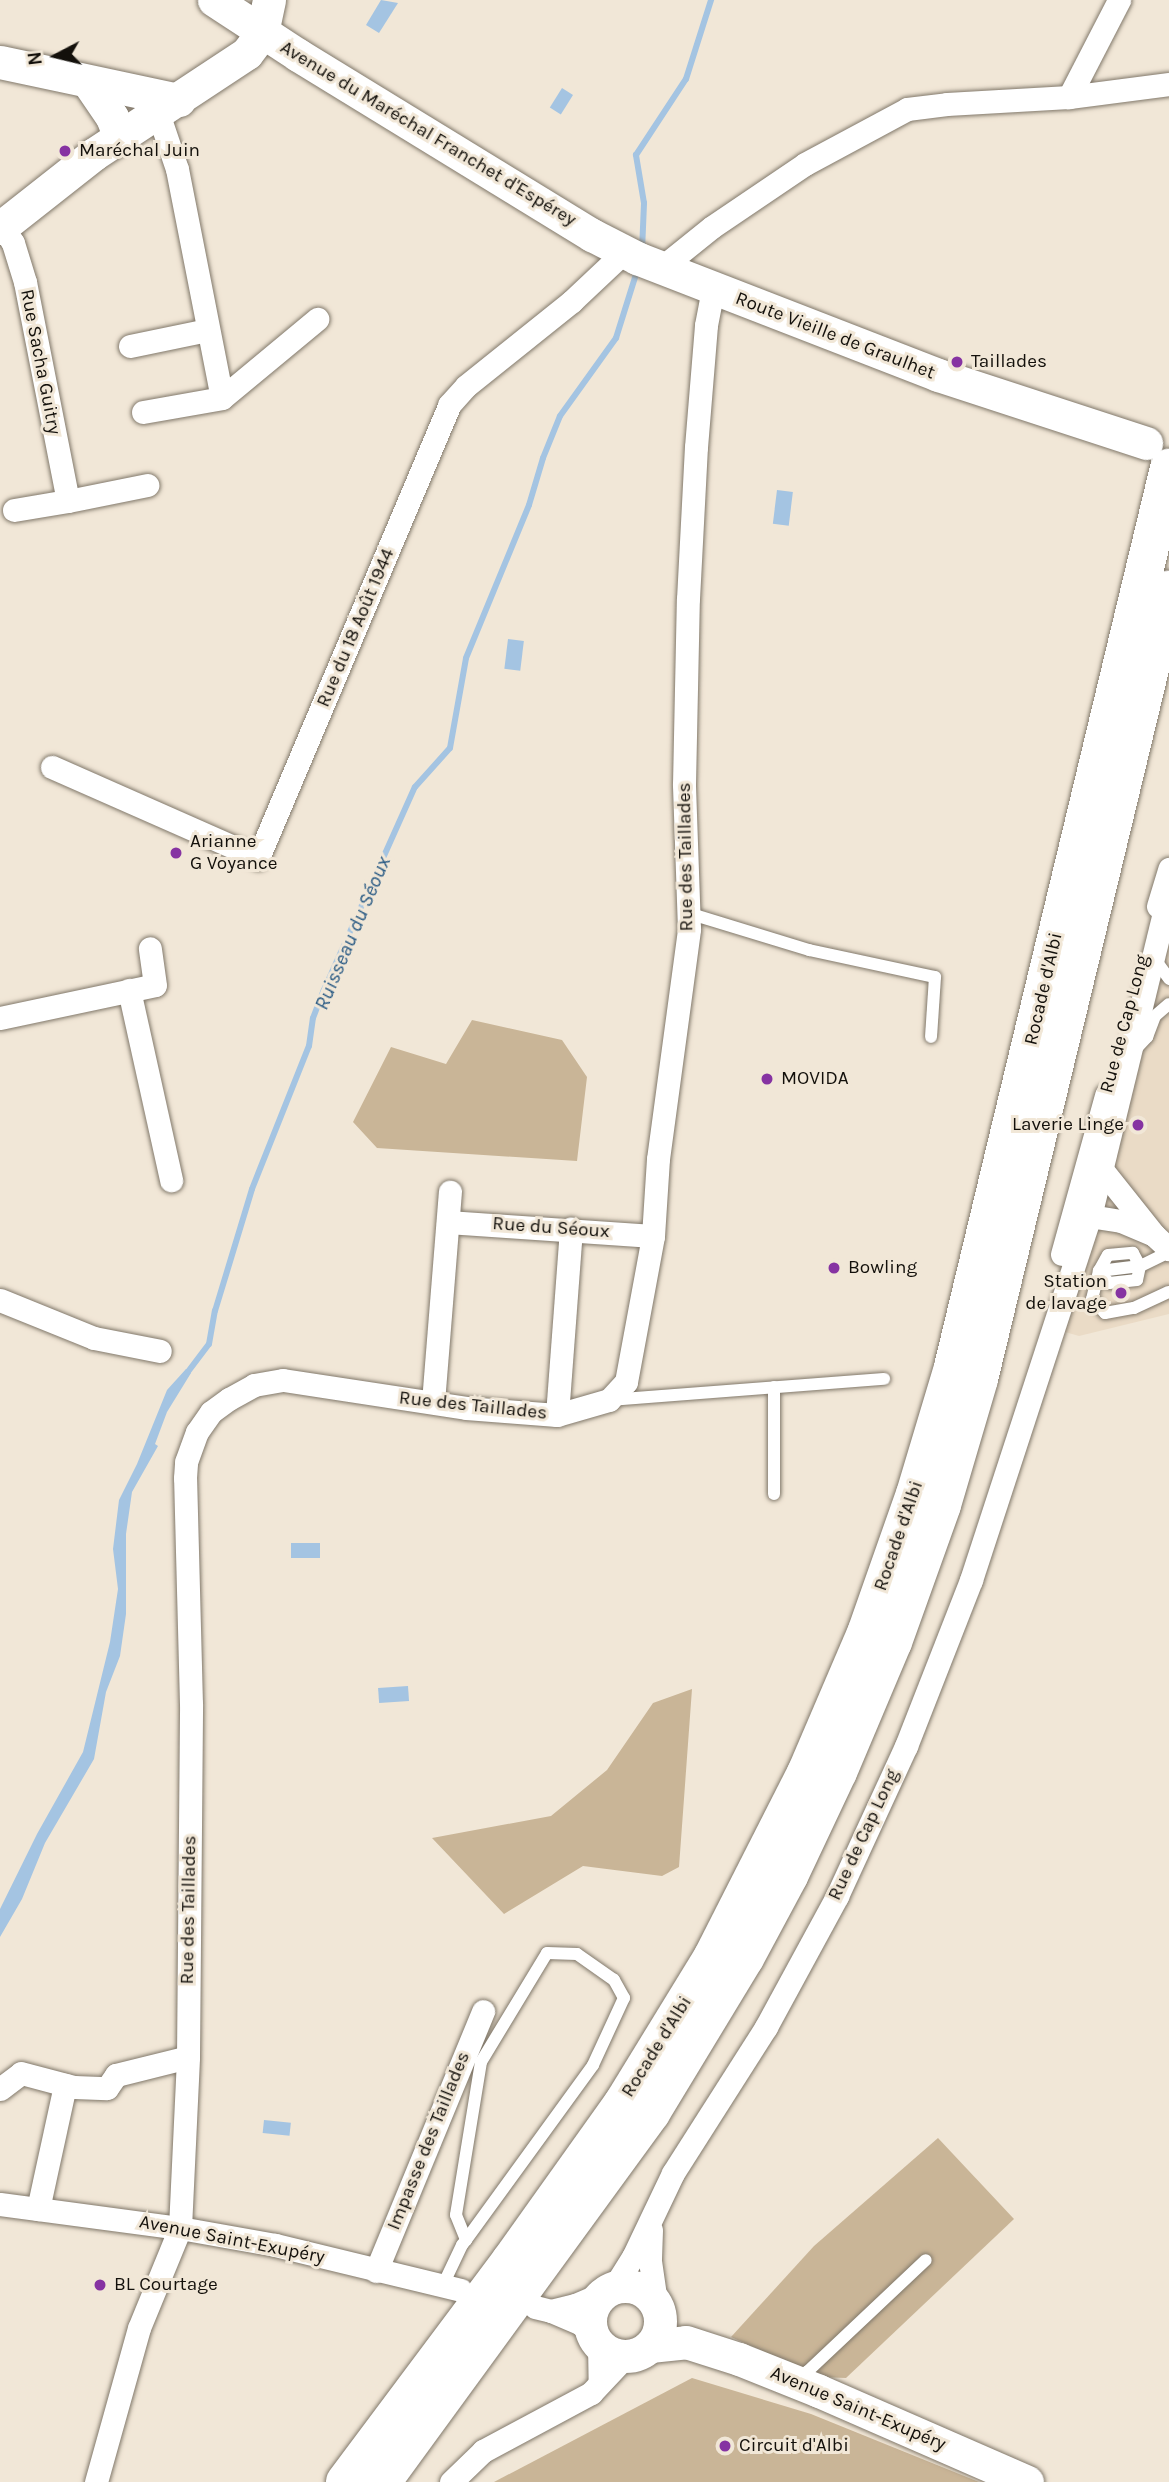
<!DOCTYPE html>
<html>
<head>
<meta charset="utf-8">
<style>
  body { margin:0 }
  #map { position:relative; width:1169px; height:2482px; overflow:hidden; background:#f1e7d7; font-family:Karla,sans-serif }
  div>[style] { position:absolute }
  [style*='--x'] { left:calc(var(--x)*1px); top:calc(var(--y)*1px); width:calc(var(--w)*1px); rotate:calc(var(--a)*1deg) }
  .built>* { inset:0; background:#eadbc6 }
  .green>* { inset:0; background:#c9b597 }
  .water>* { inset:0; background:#a4c4e2; transform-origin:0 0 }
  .stream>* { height:6px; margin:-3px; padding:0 3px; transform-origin:3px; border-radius:3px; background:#a4c4e2 }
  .roads { filter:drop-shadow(0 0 2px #81786a) drop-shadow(0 0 2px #81786a) }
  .lane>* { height:12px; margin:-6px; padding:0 6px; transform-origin:6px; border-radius:6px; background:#fff }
  .street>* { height:23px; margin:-11.5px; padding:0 11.5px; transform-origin:11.5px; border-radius:11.5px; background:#fff }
  .secondary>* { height:33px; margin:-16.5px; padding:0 16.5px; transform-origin:16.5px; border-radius:16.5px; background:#fff }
  .secondary>.ring { margin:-16.5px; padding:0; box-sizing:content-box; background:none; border:33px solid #fff; border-radius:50% }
  .highway>* { height:38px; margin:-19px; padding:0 19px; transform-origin:19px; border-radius:19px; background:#fff }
  .dots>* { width:19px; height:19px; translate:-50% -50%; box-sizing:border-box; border:4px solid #f1e7d7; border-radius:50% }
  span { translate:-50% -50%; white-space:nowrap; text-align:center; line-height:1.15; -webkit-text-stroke:6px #f1e7d7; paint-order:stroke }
  .street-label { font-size:19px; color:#13100b }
  .poi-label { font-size:19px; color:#13100b }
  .left { translate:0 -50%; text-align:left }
  .right { translate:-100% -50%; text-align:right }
  .water-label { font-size:21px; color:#2c5c85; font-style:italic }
  .north { position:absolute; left:21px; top:21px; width:70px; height:70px; -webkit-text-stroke:5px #f1e7d7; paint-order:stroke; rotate:263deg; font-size:19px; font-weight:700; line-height:28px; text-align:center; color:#13100b }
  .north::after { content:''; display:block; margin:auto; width:24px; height:32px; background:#13100b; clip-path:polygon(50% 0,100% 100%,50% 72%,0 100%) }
</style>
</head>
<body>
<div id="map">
  <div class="built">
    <i style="clip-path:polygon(1169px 941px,1169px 1314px,1079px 1336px,1065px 1332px)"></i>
  </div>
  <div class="green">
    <i style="clip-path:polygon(472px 1020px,562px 1040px,587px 1077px,577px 1161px,377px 1148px,353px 1122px,391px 1047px,446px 1064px)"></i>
    <i style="clip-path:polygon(692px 1689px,679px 1867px,662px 1876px,583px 1866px,504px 1914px,432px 1838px,551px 1816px,607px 1770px,653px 1703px)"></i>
    <i style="clip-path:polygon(938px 2138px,1014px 2219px,846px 2378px,821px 2377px,731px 2337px,814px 2246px)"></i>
    <i style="clip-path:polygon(692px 2378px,811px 2414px,979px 2482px,494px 2482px)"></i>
  </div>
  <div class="water">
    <i style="clip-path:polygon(381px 0,398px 3px,379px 33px,366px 25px)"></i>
    <i style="left:562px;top:88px;width:13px;height:23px;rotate:32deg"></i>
    <i style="left:777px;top:490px;width:16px;height:34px;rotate:7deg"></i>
    <i style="left:508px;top:639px;width:16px;height:30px;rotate:7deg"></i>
    <i style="clip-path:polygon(186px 1369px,191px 1373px,167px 1412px,155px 1444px,158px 1446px,132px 1492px,126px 1534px,126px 1614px,120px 1656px,106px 1692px,94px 1759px,45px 1843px,22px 1899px,0 1937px,0 1909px,37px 1834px,83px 1752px,110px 1642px,118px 1589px,113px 1549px,119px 1500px,137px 1464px,167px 1390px)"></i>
    <i style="left:291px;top:1543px;width:29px;height:15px"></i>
    <i style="left:408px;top:1686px;width:15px;height:30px;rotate:86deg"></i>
    <i style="left:264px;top:2120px;width:27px;height:13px;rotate:6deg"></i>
  </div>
  <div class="stream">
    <i style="--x:642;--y:251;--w:48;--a:-87.6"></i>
    <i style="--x:644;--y:203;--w:49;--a:-99.5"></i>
    <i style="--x:636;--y:155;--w:91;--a:-56.7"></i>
    <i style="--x:686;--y:79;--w:83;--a:-72.4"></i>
    <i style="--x:184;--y:1377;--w:41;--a:-52.9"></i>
    <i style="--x:209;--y:1344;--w:34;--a:-80"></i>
    <i style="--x:215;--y:1311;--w:127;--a:-73.1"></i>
    <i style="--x:252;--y:1189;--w:154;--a:-68.3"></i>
    <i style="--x:309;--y:1046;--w:28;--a:-82"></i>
    <i style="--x:313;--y:1018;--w:30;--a:-69"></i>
    <i style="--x:324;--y:990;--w:222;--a:-65.9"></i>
    <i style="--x:415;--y:787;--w:52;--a:-48.1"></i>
    <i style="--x:450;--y:748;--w:91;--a:-79.9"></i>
    <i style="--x:466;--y:658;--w:165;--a:-67.6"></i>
    <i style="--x:529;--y:505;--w:49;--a:-73.4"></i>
    <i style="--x:543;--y:458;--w:45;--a:-68"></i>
    <i style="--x:560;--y:416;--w:96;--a:-54.3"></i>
    <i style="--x:616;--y:338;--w:73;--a:-72.6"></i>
  </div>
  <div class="roads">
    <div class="lane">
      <i style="--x:688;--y:913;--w:127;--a:17"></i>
      <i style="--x:809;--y:950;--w:129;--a:12.1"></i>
      <i style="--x:935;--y:977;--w:60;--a:93.8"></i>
      <i style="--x:1154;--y:958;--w:26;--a:54"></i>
      <i style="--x:1133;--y:1052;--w:21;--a:-47"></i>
      <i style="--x:1147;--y:1037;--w:22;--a:-69"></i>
      <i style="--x:1155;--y:1016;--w:18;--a:-41"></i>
      <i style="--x:1169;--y:1252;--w:32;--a:154"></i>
      <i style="--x:1140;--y:1266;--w:41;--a:173"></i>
      <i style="--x:1099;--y:1271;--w:29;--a:104"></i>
      <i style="--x:1092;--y:1299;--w:19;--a:47"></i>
      <i style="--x:1105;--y:1313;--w:29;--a:-10"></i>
      <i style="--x:1134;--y:1308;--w:38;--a:-25"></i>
      <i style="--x:1133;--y:1253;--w:15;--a:62"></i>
      <i style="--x:1140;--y:1266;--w:14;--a:102"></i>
      <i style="--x:1137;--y:1280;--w:28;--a:174"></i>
      <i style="--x:1109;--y:1283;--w:16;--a:-130"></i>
      <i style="--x:1099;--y:1271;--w:18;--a:-61"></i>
      <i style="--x:1108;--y:1255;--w:25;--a:-5"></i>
      <i style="--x:774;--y:1387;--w:107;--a:90"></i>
      <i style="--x:609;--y:1400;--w:276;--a:-4.4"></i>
      <i style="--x:443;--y:2285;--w:44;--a:-64.6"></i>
      <i style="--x:462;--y:2245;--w:6;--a:-51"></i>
      <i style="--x:466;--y:2240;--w:216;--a:-54"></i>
      <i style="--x:593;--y:2065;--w:74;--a:-65.2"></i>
      <i style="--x:624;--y:1998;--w:21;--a:-119"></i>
      <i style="--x:614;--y:1980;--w:45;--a:-144.9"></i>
      <i style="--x:577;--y:1954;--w:30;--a:-178"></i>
      <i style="--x:547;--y:1953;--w:127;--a:121.2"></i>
      <i style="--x:481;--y:2062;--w:155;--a:99.3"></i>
      <i style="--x:456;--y:2215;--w:27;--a:68"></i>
      <i style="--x:803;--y:2384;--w:13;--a:-72"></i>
      <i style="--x:807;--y:2372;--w:163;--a:-43.3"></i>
    </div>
    <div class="street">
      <i style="--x:1069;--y:97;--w:109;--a:-62.7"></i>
      <i style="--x:158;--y:113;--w:59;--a:71.3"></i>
      <i style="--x:177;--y:169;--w:233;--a:78.9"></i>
      <i style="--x:222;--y:398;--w:124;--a:-39.7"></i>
      <i style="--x:2;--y:226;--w:20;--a:57"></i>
      <i style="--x:13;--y:243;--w:41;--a:72.9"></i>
      <i style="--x:25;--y:282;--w:223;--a:78.9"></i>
      <i style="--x:68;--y:501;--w:81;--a:-11.4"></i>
      <i style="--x:661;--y:268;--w:65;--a:-38.8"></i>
      <i style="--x:712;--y:227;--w:112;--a:-34.1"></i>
      <i style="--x:805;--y:164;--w:116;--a:-28.3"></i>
      <i style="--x:907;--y:109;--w:40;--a:-7.1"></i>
      <i style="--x:947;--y:104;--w:122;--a:-3.3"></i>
      <i style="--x:1069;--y:97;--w:101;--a:-7.4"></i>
      <i style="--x:130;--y:346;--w:79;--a:-11.7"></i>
      <i style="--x:143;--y:412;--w:80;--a:-10"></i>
      <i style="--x:14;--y:510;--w:55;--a:-9.5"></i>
      <i style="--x:52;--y:767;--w:225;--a:23.8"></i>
      <i style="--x:258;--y:858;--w:492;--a:-67.1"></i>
      <i style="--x:449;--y:405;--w:25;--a:-48"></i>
      <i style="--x:466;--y:386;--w:136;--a:-38.7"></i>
      <i style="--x:572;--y:301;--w:71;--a:-43.3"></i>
      <i style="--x:1158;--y:906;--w:39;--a:-73"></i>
      <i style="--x:129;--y:990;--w:195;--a:77.5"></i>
      <i style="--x:0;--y:1018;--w:158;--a:-12"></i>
      <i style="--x:155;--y:985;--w:37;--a:-98"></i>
      <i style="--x:448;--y:1222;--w:205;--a:3.9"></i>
      <i style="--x:1154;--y:1235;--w:36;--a:-157"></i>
      <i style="--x:1121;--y:1221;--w:31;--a:-171"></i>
      <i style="--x:1090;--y:1216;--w:33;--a:-92"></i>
      <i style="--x:1089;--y:1183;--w:18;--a:-41"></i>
      <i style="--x:1103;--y:1171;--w:82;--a:51.4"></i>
      <i style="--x:1154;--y:1235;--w:21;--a:43"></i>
      <i style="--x:1062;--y:1254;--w:165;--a:-74.5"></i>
      <i style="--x:0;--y:1300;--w:101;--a:22"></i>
      <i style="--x:94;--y:1338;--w:67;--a:11.1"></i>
      <i style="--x:433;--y:1402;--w:211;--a:-85.4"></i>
      <i style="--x:557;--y:1415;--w:187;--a:-85.7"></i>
      <i style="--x:0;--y:2089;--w:26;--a:-37"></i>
      <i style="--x:21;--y:2073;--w:55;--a:14.8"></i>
      <i style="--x:74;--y:2087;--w:33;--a:2"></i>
      <i style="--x:107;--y:2088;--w:16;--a:-55"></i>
      <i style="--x:116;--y:2075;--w:74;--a:-14"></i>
      <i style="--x:0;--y:2204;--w:182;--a:7.6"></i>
      <i style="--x:180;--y:2228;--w:97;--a:10.1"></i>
      <i style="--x:275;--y:2245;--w:191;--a:13.6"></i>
      <i style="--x:38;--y:2209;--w:127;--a:-77.7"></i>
      <i style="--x:651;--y:2230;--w:31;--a:92"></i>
      <i style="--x:650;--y:2261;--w:41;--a:81.7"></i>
      <i style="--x:376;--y:2271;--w:281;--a:-67.6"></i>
      <i style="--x:614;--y:2287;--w:36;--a:-58"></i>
      <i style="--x:633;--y:2257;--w:93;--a:-64.5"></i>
      <i style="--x:673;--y:2173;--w:173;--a:-57.5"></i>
      <i style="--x:766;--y:2027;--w:149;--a:-61.5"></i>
      <i style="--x:837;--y:1896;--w:165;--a:-65.3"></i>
      <i style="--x:906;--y:1746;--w:178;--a:-68.6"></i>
      <i style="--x:971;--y:1580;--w:383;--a:-71.9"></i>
      <i style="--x:1090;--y:1216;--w:333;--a:-76.3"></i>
      <i style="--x:535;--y:2307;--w:16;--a:14"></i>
      <i style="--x:551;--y:2311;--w:33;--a:23"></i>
      <i style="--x:581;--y:2324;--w:16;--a:43"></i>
      <i style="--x:551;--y:2311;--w:25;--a:-14"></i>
      <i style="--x:575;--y:2305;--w:30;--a:-23"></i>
      <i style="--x:599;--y:2344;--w:39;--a:89"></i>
      <i style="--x:96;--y:2482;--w:160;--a:-74.4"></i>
      <i style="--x:139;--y:2328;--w:108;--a:-67.7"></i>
      <i style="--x:180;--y:2228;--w:171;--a:-87.3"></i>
      <i style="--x:188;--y:2057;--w:353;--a:-89.5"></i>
      <i style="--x:191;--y:1704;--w:226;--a:-91.5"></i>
      <i style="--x:185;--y:1478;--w:16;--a:-86"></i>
      <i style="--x:186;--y:1462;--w:32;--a:-70"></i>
      <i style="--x:197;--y:1432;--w:24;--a:-55"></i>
      <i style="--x:211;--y:1412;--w:22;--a:-36"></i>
      <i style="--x:229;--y:1399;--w:29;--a:-29"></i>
      <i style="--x:254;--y:1385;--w:29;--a:-10"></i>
      <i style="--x:283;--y:1380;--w:185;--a:8.7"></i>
      <i style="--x:466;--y:1408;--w:91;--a:4.4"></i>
      <i style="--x:557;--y:1415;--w:54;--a:-16.1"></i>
      <i style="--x:609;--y:1400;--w:25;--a:-47"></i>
      <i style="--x:626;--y:1382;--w:148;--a:-79.5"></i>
      <i style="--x:653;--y:1236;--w:77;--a:-86.3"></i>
      <i style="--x:658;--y:1159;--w:232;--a:-82.3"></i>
      <i style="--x:689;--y:929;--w:145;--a:-92"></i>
      <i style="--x:684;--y:784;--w:185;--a:-88.8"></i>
      <i style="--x:688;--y:599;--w:152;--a:-87"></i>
      <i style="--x:696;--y:447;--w:122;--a:-85.3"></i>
      <i style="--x:706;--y:325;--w:37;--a:-79"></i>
      <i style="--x:451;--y:2482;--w:45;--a:-44.1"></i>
      <i style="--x:483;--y:2451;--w:123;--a:-28.2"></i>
      <i style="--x:591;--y:2393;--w:51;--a:-46.6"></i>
    </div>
    <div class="secondary">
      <i style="--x:214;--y:0;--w:100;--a:33.2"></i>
      <i style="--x:298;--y:55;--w:345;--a:31.5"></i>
      <i style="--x:592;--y:235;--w:51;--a:27.1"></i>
      <i style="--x:637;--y:258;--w:323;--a:21.2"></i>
      <i style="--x:938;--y:375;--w:219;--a:18.1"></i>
      <i style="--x:0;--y:62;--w:183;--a:12"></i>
      <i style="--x:88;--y:82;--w:42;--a:55.6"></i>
      <i style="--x:112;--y:117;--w:22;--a:69"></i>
      <i style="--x:0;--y:228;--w:120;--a:-38.2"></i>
      <i style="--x:94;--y:154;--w:183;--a:-33.4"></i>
      <i style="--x:247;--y:53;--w:25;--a:-53"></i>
      <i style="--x:262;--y:33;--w:34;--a:-78"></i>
      <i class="ring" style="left:590px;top:2286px;width:37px;height:37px"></i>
      <i style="--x:650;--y:2346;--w:36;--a:-6"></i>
      <i style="--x:686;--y:2342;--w:56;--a:17.8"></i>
      <i style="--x:739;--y:2359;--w:86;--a:21.8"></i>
      <i style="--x:819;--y:2391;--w:227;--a:23.6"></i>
    </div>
    <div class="highway">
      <i style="--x:345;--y:2482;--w:277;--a:-53.2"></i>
      <i style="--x:511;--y:2260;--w:193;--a:-54.5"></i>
      <i style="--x:623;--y:2103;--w:172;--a:-58.5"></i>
      <i style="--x:713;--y:1956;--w:205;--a:-63.1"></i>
      <i style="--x:806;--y:1773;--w:152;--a:-66.8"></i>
      <i style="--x:866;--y:1633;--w:147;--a:-70.6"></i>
      <i style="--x:915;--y:1494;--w:133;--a:-73.3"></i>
      <i style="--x:953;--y:1367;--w:925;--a:-76.49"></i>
      <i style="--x:382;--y:2482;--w:457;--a:-53.9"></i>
      <i style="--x:651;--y:2113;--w:181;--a:-58.8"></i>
      <i style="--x:745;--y:1958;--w:93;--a:-61.8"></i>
      <i style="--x:789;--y:1876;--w:115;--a:-64.8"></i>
      <i style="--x:838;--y:1772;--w:141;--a:-67.1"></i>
      <i style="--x:893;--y:1642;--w:145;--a:-70.3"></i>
      <i style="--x:942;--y:1505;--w:131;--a:-73.6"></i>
      <i style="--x:979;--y:1379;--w:812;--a:-76.46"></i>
    </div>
  </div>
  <div class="dots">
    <i style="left:65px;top:151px;background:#8633a2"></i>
    <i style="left:957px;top:362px;background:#8633a2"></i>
    <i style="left:176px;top:853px;background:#8633a2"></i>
    <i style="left:767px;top:1079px;background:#8633a2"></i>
    <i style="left:1138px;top:1125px;background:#8633a2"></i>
    <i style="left:834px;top:1268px;background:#8633a2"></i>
    <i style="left:1121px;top:1293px;background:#8633a2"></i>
    <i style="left:100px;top:2285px;background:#8633a2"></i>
    <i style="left:725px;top:2446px;background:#8633a2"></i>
  </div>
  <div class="street-label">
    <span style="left:428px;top:134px;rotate:31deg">Avenue du Maréchal Franchet d'Espérey</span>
    <span style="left:835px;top:336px;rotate:21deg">Route Vieille de Graulhet</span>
    <span style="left:40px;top:362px;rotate:79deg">Rue Sacha Guitry</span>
    <span style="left:356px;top:628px;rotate:-67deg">Rue du 18 Août 1944</span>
    <span style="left:686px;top:857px;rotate:-91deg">Rue des Taillades</span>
    <span style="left:1044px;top:989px;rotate:-77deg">Rocade d'Albi</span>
    <span style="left:1125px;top:1024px;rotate:-75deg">Rue de Cap Long</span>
    <span style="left:551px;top:1228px;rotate:4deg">Rue du Séoux</span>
    <span style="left:473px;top:1406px;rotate:6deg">Rue des Taillades</span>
    <span style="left:899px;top:1536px;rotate:-71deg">Rocade d'Albi</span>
    <span style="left:864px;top:1835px;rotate:-65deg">Rue de Cap Long</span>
    <span style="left:189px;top:1910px;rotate:-89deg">Rue des Taillades</span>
    <span style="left:657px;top:2047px;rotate:-58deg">Rocade d'Albi</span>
    <span style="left:429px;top:2141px;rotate:-68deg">Impasse des Taillades</span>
    <span style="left:232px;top:2240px;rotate:11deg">Avenue Saint-Exupéry</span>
    <span style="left:858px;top:2409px;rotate:23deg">Avenue Saint-Exupéry</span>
  </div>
  <div class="poi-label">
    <span class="left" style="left:79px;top:151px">Maréchal Juin</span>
    <span class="left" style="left:971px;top:362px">Taillades</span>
    <span class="left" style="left:190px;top:853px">Arianne<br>G Voyance</span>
    <span class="left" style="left:781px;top:1079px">MOVIDA</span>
    <span class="right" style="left:1124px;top:1125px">Laverie Linge</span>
    <span class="left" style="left:848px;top:1268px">Bowling</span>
    <span class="right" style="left:1107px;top:1293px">Station<br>de lavage</span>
    <span class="left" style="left:114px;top:2285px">BL Courtage</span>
    <span class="left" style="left:739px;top:2446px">Circuit d'Albi</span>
  </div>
  <div class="water-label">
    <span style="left:352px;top:933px;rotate:-67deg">Ruisseau du Séoux</span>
  </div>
  <div class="north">N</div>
</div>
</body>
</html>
